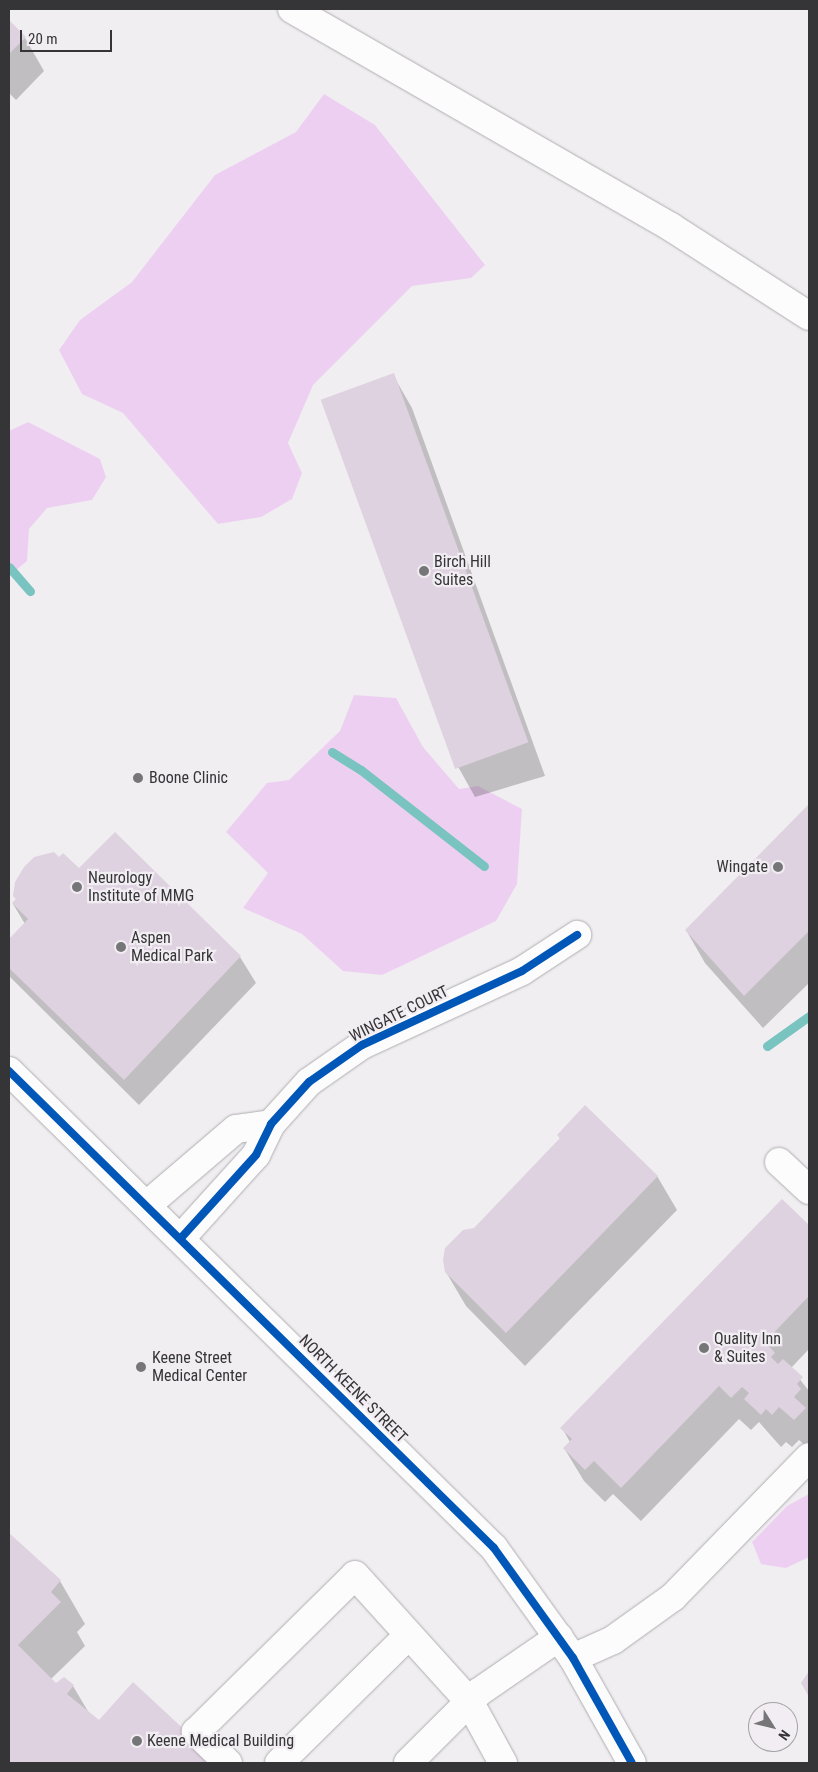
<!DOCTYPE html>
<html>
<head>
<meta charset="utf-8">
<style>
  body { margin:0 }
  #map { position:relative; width:818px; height:1772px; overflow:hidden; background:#f0eef1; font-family:"Roboto Condensed",sans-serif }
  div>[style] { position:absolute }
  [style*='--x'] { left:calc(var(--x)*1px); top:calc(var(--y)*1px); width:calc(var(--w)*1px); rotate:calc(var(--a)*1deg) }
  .green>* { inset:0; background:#edd0f1 }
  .shadow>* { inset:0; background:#0003 }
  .stream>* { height:9px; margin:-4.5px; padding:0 4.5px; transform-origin:4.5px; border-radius:4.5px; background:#79c3c1 }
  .building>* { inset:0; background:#ded1e0; transform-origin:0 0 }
  .roads { filter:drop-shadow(0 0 1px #afadb0) drop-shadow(0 0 1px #afadb0) }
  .minor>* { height:28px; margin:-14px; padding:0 14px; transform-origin:14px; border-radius:14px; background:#fdfcfd }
  .highway>* { height:28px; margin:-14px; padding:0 14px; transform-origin:14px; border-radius:14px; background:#fdfcfd }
  .cycleway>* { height:8px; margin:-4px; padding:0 4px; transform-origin:4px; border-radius:4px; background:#0057b8 }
  .dots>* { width:14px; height:14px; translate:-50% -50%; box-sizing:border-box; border:2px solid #f1edf2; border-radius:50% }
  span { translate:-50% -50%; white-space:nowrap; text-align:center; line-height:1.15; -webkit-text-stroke:4.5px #f1edf2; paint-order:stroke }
  .poi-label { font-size:16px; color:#353436 }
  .left { translate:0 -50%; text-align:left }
  .right { translate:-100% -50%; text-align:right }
  .street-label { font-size:16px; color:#353436 }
  .frame { position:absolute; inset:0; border:10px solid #353436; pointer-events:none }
  .north { position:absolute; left:748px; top:1702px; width:50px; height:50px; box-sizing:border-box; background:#f1edf2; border:1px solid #a6a3a7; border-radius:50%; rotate:126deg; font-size:14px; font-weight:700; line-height:20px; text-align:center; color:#353436 }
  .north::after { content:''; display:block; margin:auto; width:18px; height:22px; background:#767577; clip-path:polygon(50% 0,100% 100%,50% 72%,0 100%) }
  .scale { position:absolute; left:20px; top:30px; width:92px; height:22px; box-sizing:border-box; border:2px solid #353436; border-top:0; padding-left:6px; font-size:15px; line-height:18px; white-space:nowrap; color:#353436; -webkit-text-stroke:4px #f1edf2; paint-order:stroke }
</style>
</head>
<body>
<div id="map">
  <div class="green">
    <i style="clip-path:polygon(324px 94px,375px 125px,485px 265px,471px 278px,412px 286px,313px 385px,288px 443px,302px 473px,292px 499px,261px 517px,218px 524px,123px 413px,82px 394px,59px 350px,80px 320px,132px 282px,215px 175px,296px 132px)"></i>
    <i style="clip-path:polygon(28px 422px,100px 459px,106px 477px,92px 500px,47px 508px,29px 529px,27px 561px,9px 576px,9px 431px)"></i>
    <i style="clip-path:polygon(354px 695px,396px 698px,423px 747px,459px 789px,478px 786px,522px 809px,517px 884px,496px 921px,382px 975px,343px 971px,302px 934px,243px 908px,268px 873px,226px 832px,267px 783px,289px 780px,340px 731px)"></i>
    <i style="clip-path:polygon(809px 1494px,809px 1557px,786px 1568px,761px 1564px,752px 1542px,787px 1506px)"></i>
  </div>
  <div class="shadow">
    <i style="clip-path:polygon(9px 22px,25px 38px,44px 71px,16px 100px,9px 93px)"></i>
    <i style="clip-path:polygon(393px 375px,412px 408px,545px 776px,475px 797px,456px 763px)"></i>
    <i style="clip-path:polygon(809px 805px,809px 983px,763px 1028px,705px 963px,686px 930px)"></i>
    <i style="clip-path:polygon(59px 859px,240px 957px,256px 983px,139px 1105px,9px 976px,9px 941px,25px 924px,13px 904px,17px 900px,14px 896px)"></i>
    <i style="clip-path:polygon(558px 1135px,657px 1176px,677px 1210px,525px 1366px,466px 1306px,446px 1272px,474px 1229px,561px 1140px)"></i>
    <i style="clip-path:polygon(782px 1200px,809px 1226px,809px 1349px,791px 1368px,809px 1391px,809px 1449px,799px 1440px,792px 1447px,786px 1442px,781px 1447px,759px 1422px,751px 1430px,739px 1419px,641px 1521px,613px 1494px,605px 1502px,584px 1481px,564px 1448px,570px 1442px,562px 1428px)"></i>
    <i style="clip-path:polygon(9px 1534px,60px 1581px,85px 1624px,77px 1632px,85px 1646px,51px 1679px,56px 1685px,73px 1686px,89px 1713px,99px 1722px,217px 1763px,9px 1763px)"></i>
  </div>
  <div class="stream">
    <i style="--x:9;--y:567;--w:32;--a:49"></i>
    <i style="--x:332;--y:752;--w:34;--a:32"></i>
    <i style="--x:361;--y:770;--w:156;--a:38"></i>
    <i style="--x:767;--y:1046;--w:52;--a:-35.5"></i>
  </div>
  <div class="building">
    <i style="clip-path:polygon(9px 20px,26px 37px,9px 54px)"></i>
    <i style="left:394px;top:373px;width:393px;height:78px;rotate:70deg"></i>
    <i style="clip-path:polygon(809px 804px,809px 931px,744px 996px,685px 930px)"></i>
    <i style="clip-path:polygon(115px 832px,241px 956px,124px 1080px,9px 968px,9px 939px,28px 919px,12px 903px,16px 899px,13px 896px,15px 882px,24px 867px,34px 857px,54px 852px,59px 857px,63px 853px,79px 868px)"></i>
    <i style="clip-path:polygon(585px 1105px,658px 1176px,506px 1333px,445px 1272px,443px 1260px,445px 1248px,463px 1230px,474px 1228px,560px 1138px,557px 1135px)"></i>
    <i style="clip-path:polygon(782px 1199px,809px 1225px,809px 1296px,765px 1342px,775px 1353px,771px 1357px,778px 1364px,783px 1359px,803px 1377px,797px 1384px,801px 1389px,794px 1397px,806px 1408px,794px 1420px,779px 1407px,772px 1415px,766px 1409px,761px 1415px,744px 1399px,749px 1393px,742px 1387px,731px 1398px,719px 1386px,621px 1488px,594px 1461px,585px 1470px,563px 1448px,572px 1439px,560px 1428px)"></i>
    <i style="clip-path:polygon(9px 1533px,61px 1580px,51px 1592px,61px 1602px,18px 1645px,56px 1683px,64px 1677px,74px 1685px,67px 1694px,99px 1720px,133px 1682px,218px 1761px,216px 1763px,9px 1763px)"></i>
    <i style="clip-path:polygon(809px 1671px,809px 1697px,801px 1683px)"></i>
  </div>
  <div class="roads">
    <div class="minor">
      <i style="--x:9;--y:1071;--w:680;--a:44.52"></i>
      <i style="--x:494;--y:1548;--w:135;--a:54.3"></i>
      <i style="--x:573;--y:1658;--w:120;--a:60.7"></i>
      <i style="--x:779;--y:1162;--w:41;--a:43"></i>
      <i style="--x:147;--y:1205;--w:117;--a:-40.5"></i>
      <i style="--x:236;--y:1129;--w:35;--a:-8"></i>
      <i style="--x:181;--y:1238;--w:112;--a:-47.9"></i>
      <i style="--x:256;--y:1155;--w:34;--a:-64"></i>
      <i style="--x:271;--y:1124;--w:57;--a:-47.9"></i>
      <i style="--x:309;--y:1082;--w:65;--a:-34.9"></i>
      <i style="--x:362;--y:1045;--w:176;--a:-24.8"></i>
      <i style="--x:522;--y:971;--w:66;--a:-33.2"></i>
      <i style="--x:573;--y:1658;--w:44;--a:-24.2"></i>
      <i style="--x:613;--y:1640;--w:74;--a:-35.6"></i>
      <i style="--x:673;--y:1597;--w:195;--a:-45.8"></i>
      <i style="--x:228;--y:1763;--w:45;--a:-135.9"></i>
      <i style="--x:196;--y:1732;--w:223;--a:-44.6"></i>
      <i style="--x:355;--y:1575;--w:170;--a:47.9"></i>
      <i style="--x:469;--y:1701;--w:71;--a:61.3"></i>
      <i style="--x:279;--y:1763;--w:182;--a:-44.6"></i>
      <i style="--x:408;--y:1763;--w:100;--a:-45"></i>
      <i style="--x:479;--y:1692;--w:97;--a:-34.5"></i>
    </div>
    <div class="highway">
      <i style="--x:292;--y:9;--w:437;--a:29.9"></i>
      <i style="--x:671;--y:227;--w:164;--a:32.8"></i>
    </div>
  </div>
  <div class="cycleway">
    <i style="--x:9;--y:1071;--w:680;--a:44.52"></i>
    <i style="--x:494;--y:1548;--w:135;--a:54.3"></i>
    <i style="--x:573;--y:1658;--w:120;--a:60.7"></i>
    <i style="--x:181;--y:1238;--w:112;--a:-47.9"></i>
    <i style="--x:256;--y:1155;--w:34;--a:-64"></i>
    <i style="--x:271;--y:1124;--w:57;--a:-47.9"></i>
    <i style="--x:309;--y:1082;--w:65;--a:-34.9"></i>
    <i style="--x:362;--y:1045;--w:176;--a:-24.8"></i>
    <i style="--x:522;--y:971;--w:66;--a:-33.2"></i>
  </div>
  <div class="dots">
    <i style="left:424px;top:571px;background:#767577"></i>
    <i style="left:138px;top:778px;background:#767577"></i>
    <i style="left:778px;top:867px;background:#767577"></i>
    <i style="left:77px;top:887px;background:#767577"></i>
    <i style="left:121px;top:947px;background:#767577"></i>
    <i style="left:704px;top:1348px;background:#767577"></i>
    <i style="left:141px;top:1367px;background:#767577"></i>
    <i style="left:137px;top:1741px;background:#767577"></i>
  </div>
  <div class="poi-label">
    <span class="left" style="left:434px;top:571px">Birch Hill<br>Suites</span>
    <span class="left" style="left:149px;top:778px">Boone Clinic</span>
    <span class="right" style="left:768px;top:867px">Wingate</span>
    <span class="left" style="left:88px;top:887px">Neurology<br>Institute of MMG</span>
    <span class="left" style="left:131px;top:947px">Aspen<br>Medical Park</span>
    <span class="left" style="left:714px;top:1348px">Quality Inn<br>&amp; Suites</span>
    <span class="left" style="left:152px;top:1367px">Keene Street<br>Medical Center</span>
    <span class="left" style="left:147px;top:1741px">Keene Medical Building</span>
  </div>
  <div class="street-label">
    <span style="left:399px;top:1014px;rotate:-26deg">WINGATE COURT</span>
    <span style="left:353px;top:1389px;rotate:45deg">NORTH KEENE STREET</span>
  </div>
  <div class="frame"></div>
  <div class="north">N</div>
  <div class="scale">20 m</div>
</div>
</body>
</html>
